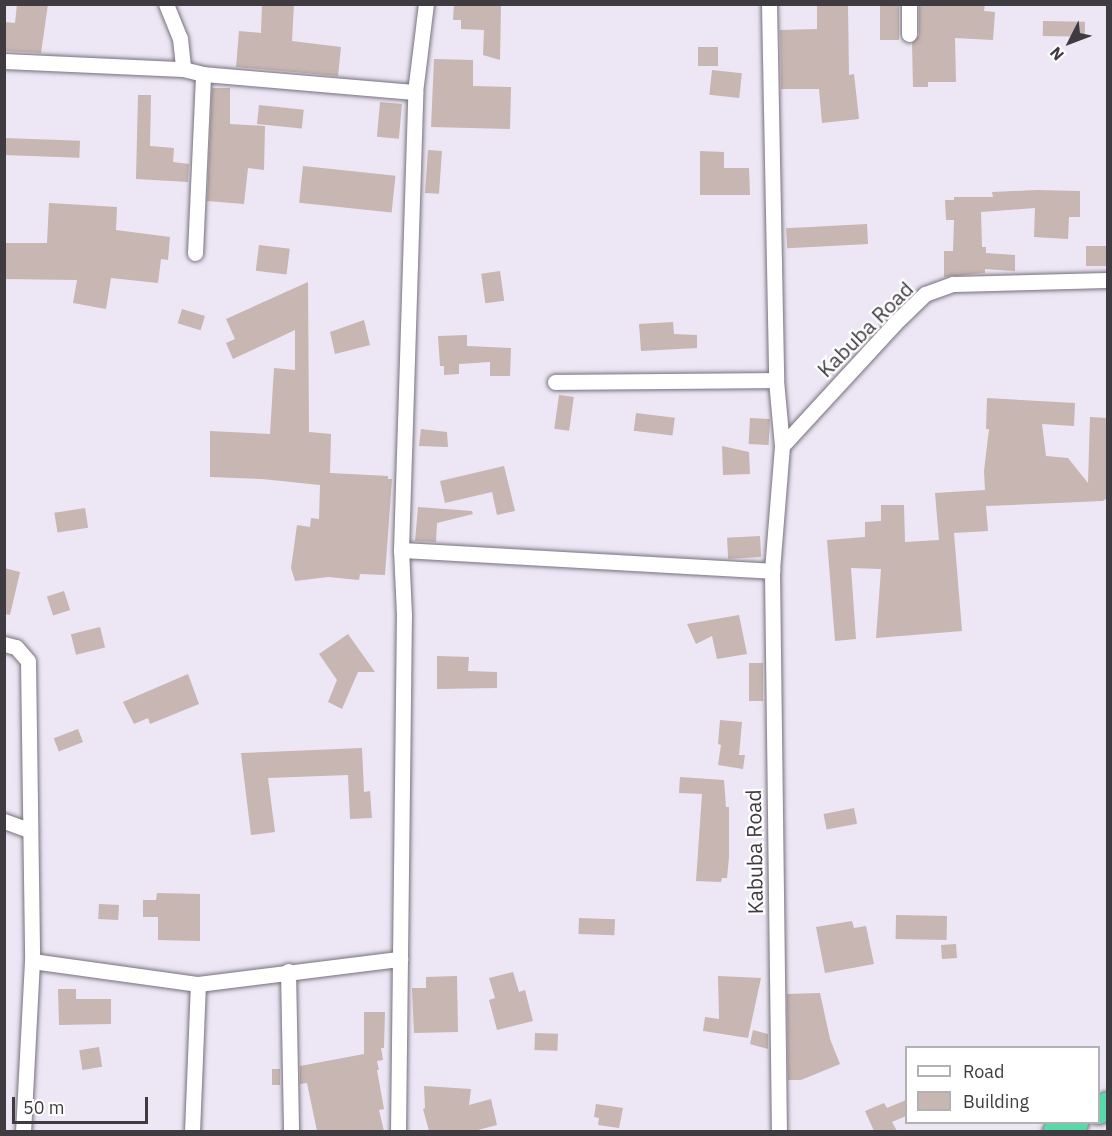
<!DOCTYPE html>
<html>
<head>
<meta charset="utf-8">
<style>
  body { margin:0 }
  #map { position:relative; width:1112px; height:1136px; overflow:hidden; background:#ede6f4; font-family:"IBM Plex Sans",sans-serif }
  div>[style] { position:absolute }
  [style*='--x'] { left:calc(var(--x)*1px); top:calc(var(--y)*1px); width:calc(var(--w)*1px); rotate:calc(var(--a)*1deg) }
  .building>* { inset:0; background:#c7b6b2; transform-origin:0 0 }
  .roads { filter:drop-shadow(0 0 2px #77717d) drop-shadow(0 0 2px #77717d) }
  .street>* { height:15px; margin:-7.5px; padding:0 7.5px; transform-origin:7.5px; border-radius:7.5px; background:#fff }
  .highway>* { height:27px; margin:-13.5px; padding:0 13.5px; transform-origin:13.5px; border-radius:13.5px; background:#57daaa }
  span { translate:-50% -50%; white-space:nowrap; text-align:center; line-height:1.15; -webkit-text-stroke:4.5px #fff; paint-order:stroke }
  .street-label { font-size:21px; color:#3e3b41 }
  .frame { position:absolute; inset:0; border:6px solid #3e3b41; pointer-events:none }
  .legend { position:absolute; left:905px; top:1046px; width:195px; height:78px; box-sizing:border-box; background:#fff; border:2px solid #b2b1b3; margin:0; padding:8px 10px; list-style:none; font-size:18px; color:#3e3b41 }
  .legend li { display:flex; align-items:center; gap:12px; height:30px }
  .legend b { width:30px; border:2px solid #b2b1b3 }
  .north { position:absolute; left:1040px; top:12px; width:60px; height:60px; -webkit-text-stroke:4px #fff; paint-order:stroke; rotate:228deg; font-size:16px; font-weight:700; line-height:24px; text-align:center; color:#3e3b41 }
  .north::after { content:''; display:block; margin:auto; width:21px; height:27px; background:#3e3b41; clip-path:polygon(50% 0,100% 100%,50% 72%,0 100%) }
  .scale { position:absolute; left:12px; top:1097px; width:136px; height:27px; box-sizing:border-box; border:3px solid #3e3b41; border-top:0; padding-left:8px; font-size:18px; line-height:21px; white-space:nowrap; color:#3e3b41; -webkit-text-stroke:4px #fff; paint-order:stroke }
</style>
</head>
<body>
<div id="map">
  <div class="building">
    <i style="clip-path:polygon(17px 4px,48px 4px,41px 53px,4px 51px,4px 22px,15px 23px)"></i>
    <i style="clip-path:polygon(262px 4px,294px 4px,292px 41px,341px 47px,338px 76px,236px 67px,239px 31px,261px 33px)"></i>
    <i style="clip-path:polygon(454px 4px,501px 4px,500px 60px,483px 55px,484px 30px,461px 29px,461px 20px,453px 20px)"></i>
    <i style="left:880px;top:4px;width:19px;height:36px"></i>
    <i style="clip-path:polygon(919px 4px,985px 4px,984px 11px,995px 12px,993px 40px,955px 38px,956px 82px,928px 82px,928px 87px,913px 87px,912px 43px,919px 35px)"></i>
    <i style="clip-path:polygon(817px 5px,848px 6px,849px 75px,854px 74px,859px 119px,822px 123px,819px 89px,781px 89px,780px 30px,817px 29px)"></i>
    <i style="left:1043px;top:21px;width:42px;height:15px;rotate:1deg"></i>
    <i style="left:698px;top:47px;width:20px;height:19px"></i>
    <i style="clip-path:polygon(434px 59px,473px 60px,473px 86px,511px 87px,510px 129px,431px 127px)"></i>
    <i style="left:712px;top:70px;width:30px;height:25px;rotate:6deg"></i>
    <i style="clip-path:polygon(212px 88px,230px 88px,230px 124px,265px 126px,264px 170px,248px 168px,244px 204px,207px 201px)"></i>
    <i style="clip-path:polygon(138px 95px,151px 95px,150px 146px,174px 148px,173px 162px,189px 164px,188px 182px,136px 179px)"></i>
    <i style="left:380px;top:102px;width:22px;height:35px;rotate:5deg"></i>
    <i style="left:259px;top:105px;width:45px;height:19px;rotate:6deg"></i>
    <i style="left:4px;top:138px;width:76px;height:17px;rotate:2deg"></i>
    <i style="left:428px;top:150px;width:14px;height:43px;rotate:4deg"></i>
    <i style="clip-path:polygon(700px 151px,724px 152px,724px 168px,749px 168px,750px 195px,700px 195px)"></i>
    <i style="left:303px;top:166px;width:93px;height:37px;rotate:6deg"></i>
    <i style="clip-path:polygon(1037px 190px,1080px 191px,1080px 217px,1069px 217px,1068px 239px,1034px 237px,1035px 208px,981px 212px,982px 247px,986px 247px,986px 253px,1015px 255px,1015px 271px,985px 269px,985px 273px,944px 277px,944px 251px,953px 251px,954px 220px,946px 220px,945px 200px,954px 200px,954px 197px,993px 197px,992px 192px)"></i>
    <i style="clip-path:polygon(49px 203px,117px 207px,116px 230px,170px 237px,168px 260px,161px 259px,158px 283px,111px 278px,106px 309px,73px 303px,77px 280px,4px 279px,4px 243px,47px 243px)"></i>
    <i style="left:867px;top:224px;width:20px;height:81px;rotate:87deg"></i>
    <i style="left:259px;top:245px;width:31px;height:26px;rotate:7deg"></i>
    <i style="left:1086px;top:246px;width:21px;height:20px"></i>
    <i style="left:500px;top:271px;width:30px;height:19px;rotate:82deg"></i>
    <i style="clip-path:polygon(308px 282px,309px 432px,331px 434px,330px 473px,388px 476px,388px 479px,392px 479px,385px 575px,360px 574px,359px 580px,328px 577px,295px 581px,291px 568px,297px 525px,310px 527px,311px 518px,319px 519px,320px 485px,262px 479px,210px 477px,210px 431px,270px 434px,274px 368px,295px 370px,295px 330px,233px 359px,226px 343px,235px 339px,226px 319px)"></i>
    <i style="left:182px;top:309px;width:24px;height:15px;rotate:17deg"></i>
    <i style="clip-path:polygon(364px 320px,370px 345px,335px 354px,330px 332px)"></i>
    <i style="clip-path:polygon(673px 322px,674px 334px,697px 335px,697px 348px,641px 351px,639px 324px)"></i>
    <i style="clip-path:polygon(467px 335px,467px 346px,511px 348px,510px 376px,490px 376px,490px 362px,459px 364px,459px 374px,444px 375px,444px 366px,440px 366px,438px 336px)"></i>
    <i style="left:559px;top:395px;width:15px;height:34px;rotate:8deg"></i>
    <i style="clip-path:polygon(987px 398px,1075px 403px,1074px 426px,1042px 424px,1046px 456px,1068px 458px,1088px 483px,1090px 417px,1107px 418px,1107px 498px,1103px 501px,986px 506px,988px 531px,954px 533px,962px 631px,876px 638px,881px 569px,851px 568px,856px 639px,835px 641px,827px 540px,865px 537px,865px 522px,881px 521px,881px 505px,904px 505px,905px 542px,939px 540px,935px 493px,985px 490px,984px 471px,989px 429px,986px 429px)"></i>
    <i style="left:636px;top:413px;width:39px;height:18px;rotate:7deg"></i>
    <i style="left:750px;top:418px;width:20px;height:26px;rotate:3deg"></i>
    <i style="clip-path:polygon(421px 429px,447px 432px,448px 447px,419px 446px)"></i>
    <i style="clip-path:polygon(722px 446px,749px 452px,750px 474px,723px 475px)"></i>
    <i style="clip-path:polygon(504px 466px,515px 511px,497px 515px,492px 492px,445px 503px,440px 481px)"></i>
    <i style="clip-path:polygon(418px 507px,472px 511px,473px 514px,437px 523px,436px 542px,415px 541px)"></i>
    <i style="left:85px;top:508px;width:20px;height:31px;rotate:81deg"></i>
    <i style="left:760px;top:536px;width:21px;height:33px;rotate:87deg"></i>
    <i style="clip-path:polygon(4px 568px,20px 572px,10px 615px,4px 614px)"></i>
    <i style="left:64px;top:591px;width:20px;height:18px;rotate:72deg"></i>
    <i style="clip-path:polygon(739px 615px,747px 654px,717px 659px,712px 636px,696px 644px,687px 624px)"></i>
    <i style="left:100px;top:627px;width:21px;height:30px;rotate:76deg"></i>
    <i style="clip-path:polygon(348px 634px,375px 672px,358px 672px,342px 709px,328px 702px,337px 680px,319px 654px)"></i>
    <i style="clip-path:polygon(437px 656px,469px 657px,468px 671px,497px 672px,497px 688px,437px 689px)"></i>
    <i style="left:749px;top:663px;width:14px;height:38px"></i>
    <i style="clip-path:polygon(188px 674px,199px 704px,150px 724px,148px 718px,134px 724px,123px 702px)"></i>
    <i style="clip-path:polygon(720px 720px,742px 722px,739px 755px,745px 755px,743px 769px,718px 765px,721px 745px,718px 744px)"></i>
    <i style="left:78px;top:729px;width:14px;height:26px;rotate:69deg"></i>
    <i style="clip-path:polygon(362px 748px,364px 792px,370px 791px,372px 818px,350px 819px,348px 775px,268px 778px,275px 832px,251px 835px,241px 753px)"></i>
    <i style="clip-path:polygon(680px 777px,724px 780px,726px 807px,729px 807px,729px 857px,727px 878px,722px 878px,721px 882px,696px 881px,702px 794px,679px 793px)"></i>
    <i style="left:854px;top:808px;width:16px;height:31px;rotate:79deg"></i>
    <i style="clip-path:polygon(157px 893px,200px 894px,200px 941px,158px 940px,158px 917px,143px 917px,143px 900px,156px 900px)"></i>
    <i style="left:99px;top:904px;width:20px;height:15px;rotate:3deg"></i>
    <i style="left:896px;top:915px;width:51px;height:24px;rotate:1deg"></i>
    <i style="left:579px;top:918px;width:36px;height:16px;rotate:2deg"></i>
    <i style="clip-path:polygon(852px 921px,854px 928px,866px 926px,874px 964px,825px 973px,816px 927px)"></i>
    <i style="left:956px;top:944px;width:14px;height:15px;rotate:86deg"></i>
    <i style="clip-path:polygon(513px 972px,519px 992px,525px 990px,533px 1021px,497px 1030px,489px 1000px,495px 998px,489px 978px)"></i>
    <i style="clip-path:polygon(457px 976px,458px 1032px,414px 1033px,412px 988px,426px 988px,426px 977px)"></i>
    <i style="clip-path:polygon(718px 976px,761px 978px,748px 1038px,703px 1031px,705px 1017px,719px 1019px)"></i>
    <i style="clip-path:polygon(58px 989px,76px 989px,76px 999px,111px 999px,111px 1024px,59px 1025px)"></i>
    <i style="clip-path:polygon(820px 993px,830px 1039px,840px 1064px,801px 1080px,788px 1080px,787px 994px)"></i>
    <i style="clip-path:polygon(364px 1012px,385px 1012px,384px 1048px,381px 1048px,383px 1060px,377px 1061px,379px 1070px,377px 1070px,384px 1109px,379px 1110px,384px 1131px,317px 1131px,307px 1083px,300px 1084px,300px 1066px,364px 1054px)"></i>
    <i style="clip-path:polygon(753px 1030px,768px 1034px,768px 1049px,750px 1044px)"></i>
    <i style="left:535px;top:1033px;width:23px;height:17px;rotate:2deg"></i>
    <i style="left:99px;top:1047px;width:20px;height:20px;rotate:81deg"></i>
    <i style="left:280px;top:1069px;width:16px;height:8px;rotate:90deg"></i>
    <i style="clip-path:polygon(424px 1086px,471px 1089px,469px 1105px,491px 1099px,497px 1125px,474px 1131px,429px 1131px,423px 1109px,425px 1108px)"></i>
    <i style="clip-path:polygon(906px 1100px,906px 1116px,892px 1122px,897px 1131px,874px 1131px,865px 1111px,884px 1103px,887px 1108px)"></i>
    <i style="clip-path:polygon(596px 1104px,623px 1108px,619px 1128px,598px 1125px,599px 1118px,594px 1117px)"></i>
  </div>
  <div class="roads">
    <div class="street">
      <i style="--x:166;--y:4;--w:37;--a:68"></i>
      <i style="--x:180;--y:38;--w:31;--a:84"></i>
      <i style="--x:769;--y:4;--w:376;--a:88.9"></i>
      <i style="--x:776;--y:380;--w:66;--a:84.8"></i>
      <i style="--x:782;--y:446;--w:125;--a:94.6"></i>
      <i style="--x:772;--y:571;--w:561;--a:89.29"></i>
      <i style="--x:909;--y:4;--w:30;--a:90"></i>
      <i style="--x:4;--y:61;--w:179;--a:2.6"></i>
      <i style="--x:183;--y:69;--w:21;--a:14"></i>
      <i style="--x:203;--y:74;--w:213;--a:4.9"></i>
      <i style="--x:195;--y:253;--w:179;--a:-87.4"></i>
      <i style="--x:555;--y:382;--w:221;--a:-0.5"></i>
      <i style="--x:782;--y:446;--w:166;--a:-47.4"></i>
      <i style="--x:894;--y:324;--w:43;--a:-44.1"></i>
      <i style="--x:925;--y:294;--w:30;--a:-20"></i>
      <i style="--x:953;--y:284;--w:155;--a:-1.5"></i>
      <i style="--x:401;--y:550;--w:372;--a:3.2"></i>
      <i style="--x:4;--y:644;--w:12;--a:14"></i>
      <i style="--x:16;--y:647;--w:18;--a:49"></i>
      <i style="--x:28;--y:661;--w:300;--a:89.2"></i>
      <i style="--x:32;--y:961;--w:171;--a:93"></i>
      <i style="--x:4;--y:821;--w:27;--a:20"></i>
      <i style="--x:32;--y:961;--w:168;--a:7.9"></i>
      <i style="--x:198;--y:984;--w:204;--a:-7.1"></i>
      <i style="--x:288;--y:971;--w:161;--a:88.9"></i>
      <i style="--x:192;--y:1132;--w:148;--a:-87.7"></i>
      <i style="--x:398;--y:1132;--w:517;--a:-89.34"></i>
      <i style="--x:404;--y:615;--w:65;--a:-92.6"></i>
      <i style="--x:401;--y:550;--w:458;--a:-88.2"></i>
      <i style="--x:415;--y:92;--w:89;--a:-82.9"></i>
    </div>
    <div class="highway">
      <i style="--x:1098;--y:1110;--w:11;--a:-27"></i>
      <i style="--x:1056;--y:1132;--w:21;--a:-29"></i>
    </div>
  </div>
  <div class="street-label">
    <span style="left:865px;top:329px;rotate:-45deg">Kabuba Road</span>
    <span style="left:754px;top:852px;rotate:-91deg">Kabuba Road</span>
  </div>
  <div class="frame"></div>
  <ul class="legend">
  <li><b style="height:8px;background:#fff"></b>Road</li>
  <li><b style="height:16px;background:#c7b6b2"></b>Building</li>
  </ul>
  <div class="north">N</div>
  <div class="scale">50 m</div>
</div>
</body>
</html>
